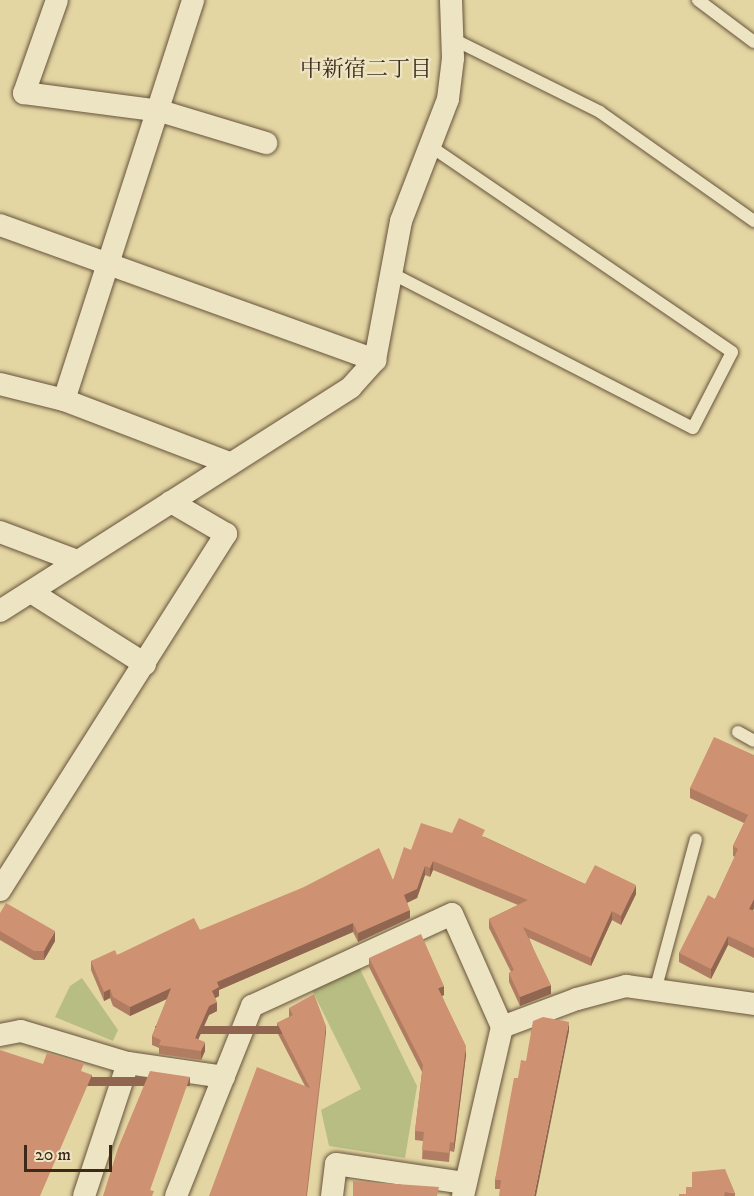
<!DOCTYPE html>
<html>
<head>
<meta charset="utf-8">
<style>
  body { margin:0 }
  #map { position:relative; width:754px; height:1196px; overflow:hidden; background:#e4d6a3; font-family:"IM FELL DW Pica","Noto Serif JP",serif }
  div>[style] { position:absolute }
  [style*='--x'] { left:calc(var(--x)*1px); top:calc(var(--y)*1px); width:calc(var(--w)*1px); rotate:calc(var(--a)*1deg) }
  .green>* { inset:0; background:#b7bd83 }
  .roads { filter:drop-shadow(0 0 2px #67543c) drop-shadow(0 0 2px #67543c) }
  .lane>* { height:12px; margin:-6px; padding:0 6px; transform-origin:6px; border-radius:6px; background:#ede4c3 }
  .street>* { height:22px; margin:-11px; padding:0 11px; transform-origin:11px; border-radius:11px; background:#ede4c3 }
  .wall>* { inset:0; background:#b17d62 }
  .shaded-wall>* { inset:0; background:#906650; transform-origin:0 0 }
  .building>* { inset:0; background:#ce9172 }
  span { translate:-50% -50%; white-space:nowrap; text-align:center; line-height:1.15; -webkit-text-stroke:4.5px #ede4c3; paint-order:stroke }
  .neighbourhood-label { font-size:22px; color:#3d2919 }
  .scale { position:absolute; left:24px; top:1145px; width:88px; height:27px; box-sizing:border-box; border:3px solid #3d2919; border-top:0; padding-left:8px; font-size:18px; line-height:21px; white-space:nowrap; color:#3d2919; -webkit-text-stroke:4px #ede4c3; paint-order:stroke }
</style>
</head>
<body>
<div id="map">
  <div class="green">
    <i style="clip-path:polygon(358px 965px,417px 1086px,405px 1158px,329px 1146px,321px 1110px,361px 1089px,310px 986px)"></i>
    <i style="clip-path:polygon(82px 978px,118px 1030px,113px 1041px,55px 1017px,70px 986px)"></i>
  </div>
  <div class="roads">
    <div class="lane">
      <i style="--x:698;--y:0;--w:70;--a:36.9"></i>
      <i style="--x:451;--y:38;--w:166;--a:26.4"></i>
      <i style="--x:600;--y:112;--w:189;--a:35.3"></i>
      <i style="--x:391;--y:273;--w:339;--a:27.2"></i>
      <i style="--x:693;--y:428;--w:85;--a:-62.8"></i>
      <i style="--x:732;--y:352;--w:364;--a:-145.7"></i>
      <i style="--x:738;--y:732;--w:18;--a:29"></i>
      <i style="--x:655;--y:991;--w:157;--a:-74.9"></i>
    </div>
    <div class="street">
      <i style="--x:57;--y:0;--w:99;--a:109.5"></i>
      <i style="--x:24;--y:93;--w:137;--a:7.5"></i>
      <i style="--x:160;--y:111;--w:111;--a:16.8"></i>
      <i style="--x:0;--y:225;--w:399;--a:19.8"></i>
      <i style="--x:0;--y:384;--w:66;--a:14"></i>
      <i style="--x:64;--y:400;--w:177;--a:20.9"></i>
      <i style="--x:64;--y:400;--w:420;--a:-72.1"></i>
      <i style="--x:0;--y:532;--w:82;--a:20.6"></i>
      <i style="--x:31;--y:592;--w:135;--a:32.3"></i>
      <i style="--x:0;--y:611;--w:416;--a:-32.5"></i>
      <i style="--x:351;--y:387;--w:36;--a:-48"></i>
      <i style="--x:375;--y:360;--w:141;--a:-79.4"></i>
      <i style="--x:401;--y:221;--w:131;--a:-68.9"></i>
      <i style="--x:448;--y:99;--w:41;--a:-83"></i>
      <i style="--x:453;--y:58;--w:58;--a:-92"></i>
      <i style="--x:0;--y:890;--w:422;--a:-57.6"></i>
      <i style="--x:226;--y:534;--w:64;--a:-149.8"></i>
      <i style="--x:0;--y:1035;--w:21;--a:-11"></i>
      <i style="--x:21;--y:1031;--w:112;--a:16.7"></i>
      <i style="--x:84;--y:1196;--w:140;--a:-71.7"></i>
      <i style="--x:128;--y:1063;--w:97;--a:8.3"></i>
      <i style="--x:176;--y:1196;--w:205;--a:-68.2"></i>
      <i style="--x:252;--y:1006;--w:220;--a:-24.7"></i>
      <i style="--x:452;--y:914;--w:124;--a:66.1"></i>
      <i style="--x:332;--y:1196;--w:32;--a:-83"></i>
      <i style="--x:336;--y:1164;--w:129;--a:8.4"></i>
      <i style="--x:463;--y:1196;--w:173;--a:-77"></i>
      <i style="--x:502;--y:1027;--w:80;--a:-20.5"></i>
      <i style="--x:577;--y:999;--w:51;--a:-14.9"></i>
      <i style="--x:626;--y:986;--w:129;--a:8"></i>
    </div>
  </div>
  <div class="wall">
    <i style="clip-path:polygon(754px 755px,754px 908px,753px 911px,754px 911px,754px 958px,728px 945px,711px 979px,679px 962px,679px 953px,715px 899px,735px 857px,733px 856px,733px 846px,744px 823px,690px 798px,690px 788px)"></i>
    <i style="clip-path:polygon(452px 833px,485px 837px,585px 884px,636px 894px,621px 925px,612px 920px,591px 966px,529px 938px,551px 994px,520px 1006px,509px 982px,509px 973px,511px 972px,489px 928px,489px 919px,518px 905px,433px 870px,430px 877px,425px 875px,417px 898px,407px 903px,410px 918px,358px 942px,353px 932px,219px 990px,219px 996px,215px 998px,217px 1011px,209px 1015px,198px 1039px,205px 1051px,201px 1060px,159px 1054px,159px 1048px,152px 1045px,152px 1036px,167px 999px,130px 1016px,113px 1006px,110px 998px,104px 1001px,91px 970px,91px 961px,117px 955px,200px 930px,393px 880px,411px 850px)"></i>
    <i style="clip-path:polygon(0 913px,55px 941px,44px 960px,34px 960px,0 940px)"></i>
    <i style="clip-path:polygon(369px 958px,444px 995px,442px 996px,466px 1055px,454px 1152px,450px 1151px,449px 1162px,422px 1159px,423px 1141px,415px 1140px,415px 1131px,422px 1072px,369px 967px)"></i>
    <i style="clip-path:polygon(289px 1008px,326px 1034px,307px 1196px,209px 1196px,305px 1086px,277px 1032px,277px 1023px,289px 1017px)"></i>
    <i style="clip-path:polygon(569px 1031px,500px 1189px,495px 1189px,495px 1180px,518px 1078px,526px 1061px)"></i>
    <i style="clip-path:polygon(686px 1187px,735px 1193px,735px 1196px,679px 1196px,686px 1194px)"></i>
  </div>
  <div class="shaded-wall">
    <i style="clip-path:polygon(433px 861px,433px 870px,430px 877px,430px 868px)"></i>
    <i style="clip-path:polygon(425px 866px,425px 875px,417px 898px,404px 904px,404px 895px)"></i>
    <i style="clip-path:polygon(636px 885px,636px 894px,621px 925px,621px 916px)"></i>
    <i style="clip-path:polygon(754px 899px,754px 908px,749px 919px,749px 909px)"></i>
    <i style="clip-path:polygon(410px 910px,410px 918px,358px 942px,358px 933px)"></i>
    <i style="clip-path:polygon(612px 911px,612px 920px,591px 966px,591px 958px)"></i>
    <i style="clip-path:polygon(353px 923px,353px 932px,219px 990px,219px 996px,212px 1000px,212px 991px,217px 982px)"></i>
    <i style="clip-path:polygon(55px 931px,55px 941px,44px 960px,44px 951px)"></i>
    <i style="clip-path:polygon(728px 936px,728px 945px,711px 979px,711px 969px)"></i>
    <i style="clip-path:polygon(551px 985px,551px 994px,520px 1006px,520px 997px)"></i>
    <i style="clip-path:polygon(444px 986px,444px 995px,438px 998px,438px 988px)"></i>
    <i style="clip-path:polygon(171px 988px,171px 997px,130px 1016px,130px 1007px)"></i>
    <i style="clip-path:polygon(110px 989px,110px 998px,104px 1001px,104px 992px)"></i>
    <i style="clip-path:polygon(217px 1002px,217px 1011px,209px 1015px,195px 1047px,195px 1038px,209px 1006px)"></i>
    <i style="clip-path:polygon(569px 1022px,569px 1031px,536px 1196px,534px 1196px)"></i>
    <i style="left:326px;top:1026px;width:8px;height:171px;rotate:90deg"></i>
    <i style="clip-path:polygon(205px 1042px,205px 1051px,201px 1060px,201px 1051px)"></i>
    <i style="clip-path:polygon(466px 1046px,466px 1055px,454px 1152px,454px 1143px)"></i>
    <i style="left:92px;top:1075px;width:9px;height:132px;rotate:90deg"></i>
    <i style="left:190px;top:1077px;width:9px;height:120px;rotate:90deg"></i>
  </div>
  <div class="building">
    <i style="clip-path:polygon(714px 737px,754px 755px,754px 899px,749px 909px,754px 911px,754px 948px,728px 936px,711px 969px,679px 953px,708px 895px,715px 899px,738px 849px,733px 846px,748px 815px,690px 788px)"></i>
    <i style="clip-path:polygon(459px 818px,485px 830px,482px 836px,585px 884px,595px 865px,636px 885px,621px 916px,612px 911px,591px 958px,523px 927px,551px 985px,520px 997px,509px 973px,514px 970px,489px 919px,528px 900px,433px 861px,430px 868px,425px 866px,417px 889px,404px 895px,410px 910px,358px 933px,353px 923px,217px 982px,219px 987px,212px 991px,217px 1002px,209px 1006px,195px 1038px,205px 1042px,201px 1051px,159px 1045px,161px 1040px,152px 1036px,171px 988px,130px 1007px,113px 997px,110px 989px,104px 992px,91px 961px,115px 950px,117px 955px,194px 918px,200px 930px,304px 887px,379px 848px,393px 880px,404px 847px,411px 850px,421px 823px,452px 833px)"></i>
    <i style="clip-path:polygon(6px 903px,55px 931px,44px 951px,34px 951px,0 931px,0 913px)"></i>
    <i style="clip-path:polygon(421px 934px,444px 986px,438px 988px,466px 1046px,454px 1143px,450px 1142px,449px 1153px,422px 1150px,424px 1132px,415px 1131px,423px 1065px,369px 958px)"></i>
    <i style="clip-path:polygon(314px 994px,326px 1026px,306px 1196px,209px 1196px,257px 1067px,310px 1088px,277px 1023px,293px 1015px,289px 1008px)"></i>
    <i style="clip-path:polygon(543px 1017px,569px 1022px,534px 1196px,499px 1196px,501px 1180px,495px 1180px,514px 1078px,518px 1078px,521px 1060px,526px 1061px,533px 1021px)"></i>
    <i style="clip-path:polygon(0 1050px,43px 1064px,47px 1053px,84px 1063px,81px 1071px,92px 1075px,40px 1196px,0 1196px)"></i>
    <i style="clip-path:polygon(150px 1071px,190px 1077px,150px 1190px,154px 1191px,152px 1196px,103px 1196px,118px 1148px)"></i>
    <i style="clip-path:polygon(725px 1169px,735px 1193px,725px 1192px,724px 1196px,679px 1196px,679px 1194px,686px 1194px,686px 1187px,692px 1187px,692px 1172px)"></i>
    <i style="clip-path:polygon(353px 1181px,439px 1187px,437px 1196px,353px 1196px)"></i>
  </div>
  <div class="neighbourhood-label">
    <span style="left:366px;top:70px">中新宿二丁目</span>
  </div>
  <div class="scale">20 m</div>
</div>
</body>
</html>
